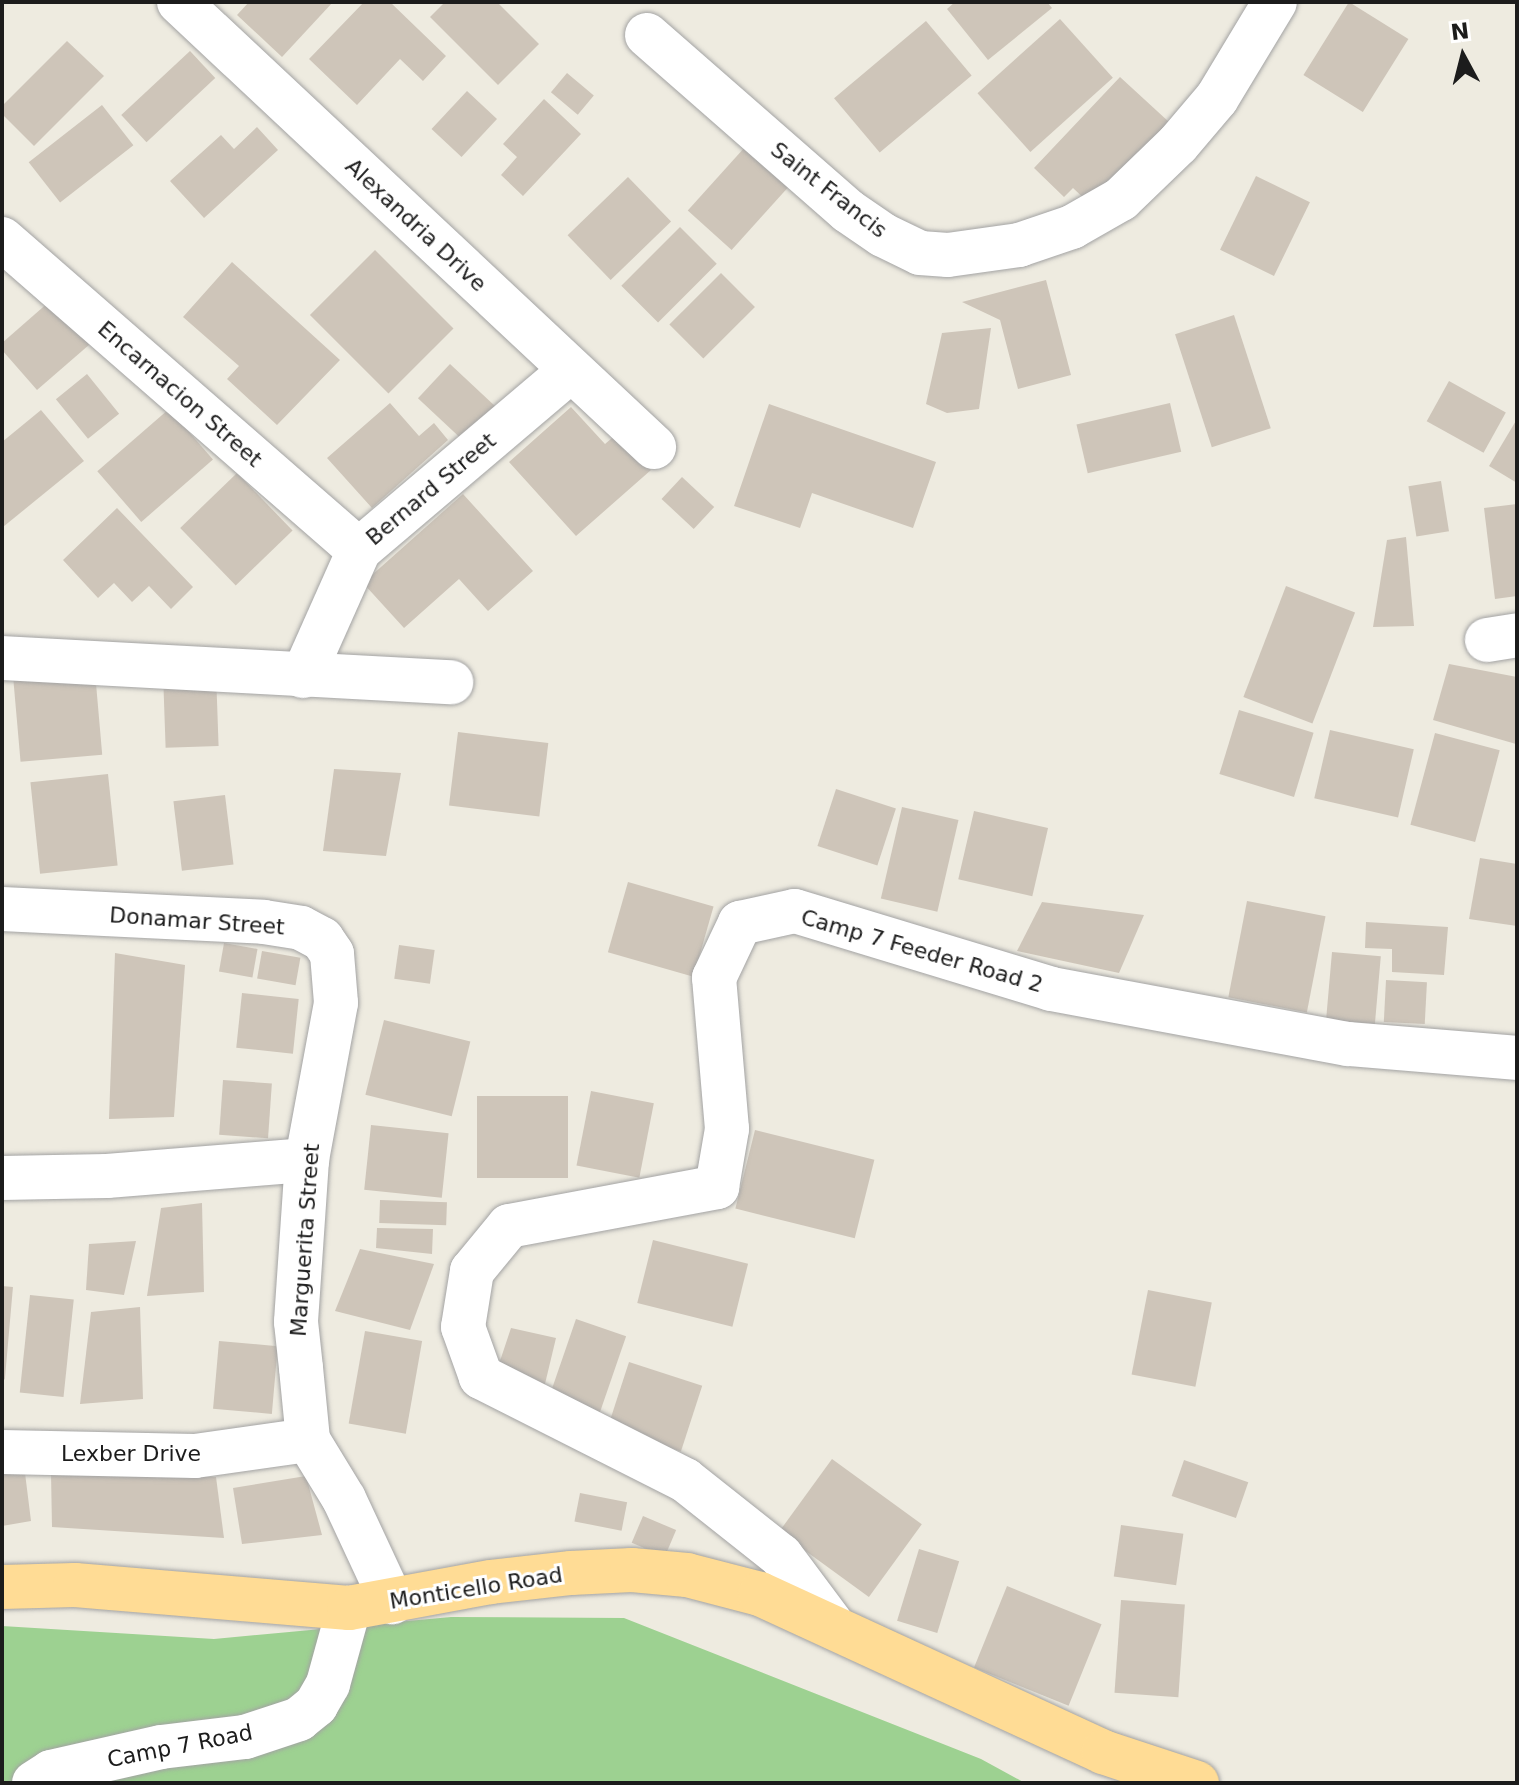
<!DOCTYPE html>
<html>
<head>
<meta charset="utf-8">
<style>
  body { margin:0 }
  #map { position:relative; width:1519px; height:1785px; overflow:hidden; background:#eeebe0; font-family:"DejaVu Sans",sans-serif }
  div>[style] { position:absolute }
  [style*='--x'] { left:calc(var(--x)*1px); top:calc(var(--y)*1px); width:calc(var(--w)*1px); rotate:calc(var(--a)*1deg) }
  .forest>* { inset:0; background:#9dd191 }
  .building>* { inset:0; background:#cec5b9; transform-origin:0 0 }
  .roads { filter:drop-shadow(0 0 2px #a3a3a3) drop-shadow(0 0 2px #a3a3a3) }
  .minor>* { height:44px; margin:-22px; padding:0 22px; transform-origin:22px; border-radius:22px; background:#fff }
  .major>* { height:44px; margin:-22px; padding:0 22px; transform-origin:22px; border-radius:22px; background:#ffdc95 }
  span { translate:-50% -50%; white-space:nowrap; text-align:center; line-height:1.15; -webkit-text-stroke:6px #fff; paint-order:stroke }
  .street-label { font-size:22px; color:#1c1c1c }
  .frame { position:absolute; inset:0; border:4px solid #1c1c1c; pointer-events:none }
  .north { position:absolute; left:1423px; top:16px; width:80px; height:80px; -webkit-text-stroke:6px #fff; paint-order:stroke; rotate:353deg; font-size:22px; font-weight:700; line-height:32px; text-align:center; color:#1c1c1c }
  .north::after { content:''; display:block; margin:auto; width:28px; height:36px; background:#1c1c1c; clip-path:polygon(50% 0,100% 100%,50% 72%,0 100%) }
</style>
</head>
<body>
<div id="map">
  <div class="forest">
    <i style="clip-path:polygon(451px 1617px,624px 1618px,981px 1759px,1025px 1783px,2px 1783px,2px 1626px,214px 1639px)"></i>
  </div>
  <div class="building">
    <i style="clip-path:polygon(249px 2px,333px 2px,282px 57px,237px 15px)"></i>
    <i style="clip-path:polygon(364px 2px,390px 2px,446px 56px,423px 81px,400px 59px,357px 105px,309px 59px)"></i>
    <i style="clip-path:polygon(445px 2px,497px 2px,539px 44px,498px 85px,430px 17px)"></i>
    <i style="clip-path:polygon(955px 2px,1047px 2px,1052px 8px,988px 60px,947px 9px)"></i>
    <i style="left:1349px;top:2px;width:70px;height:86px;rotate:32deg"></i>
    <i style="left:1060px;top:19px;width:79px;height:111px;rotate:48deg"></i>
    <i style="left:926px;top:21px;width:71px;height:120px;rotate:50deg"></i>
    <i style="clip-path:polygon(67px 41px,104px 76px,34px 146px,2px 114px,2px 106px)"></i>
    <i style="left:190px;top:51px;width:37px;height:94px;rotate:47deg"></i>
    <i style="left:567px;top:73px;width:35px;height:25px;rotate:40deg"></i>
    <i style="clip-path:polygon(1120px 77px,1169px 122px,1091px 205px,1073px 188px,1064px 197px,1034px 168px)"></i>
    <i style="left:467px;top:91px;width:41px;height:52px;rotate:43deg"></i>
    <i style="clip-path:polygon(544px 99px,581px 134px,523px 196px,501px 175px,517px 157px,503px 144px)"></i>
    <i style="left:102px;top:105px;width:51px;height:93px;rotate:52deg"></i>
    <i style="clip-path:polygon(257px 127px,278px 150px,204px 218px,170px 181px,221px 135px,234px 149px)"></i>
    <i style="left:754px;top:137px;width:59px;height:99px;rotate:42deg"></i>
    <i style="left:1256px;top:176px;width:60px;height:82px;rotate:26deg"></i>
    <i style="left:628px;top:177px;width:62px;height:84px;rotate:46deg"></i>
    <i style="left:680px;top:227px;width:52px;height:83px;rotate:45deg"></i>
    <i style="left:375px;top:250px;width:111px;height:92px;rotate:45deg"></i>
    <i style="clip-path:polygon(232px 262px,340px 360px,277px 425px,227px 379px,239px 366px,183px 317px)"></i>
    <i style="left:721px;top:273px;width:48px;height:73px;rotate:45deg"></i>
    <i style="clip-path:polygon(1046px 280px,1071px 375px,1018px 389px,1000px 320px,962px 302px)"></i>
    <i style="clip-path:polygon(58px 294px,97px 338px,37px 390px,2px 350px,2px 343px)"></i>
    <i style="left:1234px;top:315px;width:119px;height:62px;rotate:72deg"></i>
    <i style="clip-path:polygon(991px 328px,979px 409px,947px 413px,926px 404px,942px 333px)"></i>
    <i style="left:450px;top:364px;width:64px;height:47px;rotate:43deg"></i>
    <i style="left:87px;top:374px;width:51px;height:40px;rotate:51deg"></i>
    <i style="left:1449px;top:381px;width:65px;height:46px;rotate:29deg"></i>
    <i style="clip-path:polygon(390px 403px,419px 436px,434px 423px,448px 440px,372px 508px,327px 458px)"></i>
    <i style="left:1170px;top:403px;width:50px;height:96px;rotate:77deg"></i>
    <i style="clip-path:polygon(769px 404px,936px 462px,913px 528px,812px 493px,800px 528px,734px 506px)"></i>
    <i style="clip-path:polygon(571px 407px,605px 444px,618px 433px,651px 470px,576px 536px,509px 462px)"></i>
    <i style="left:169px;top:409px;width:67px;height:95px;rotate:49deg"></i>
    <i style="clip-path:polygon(41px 410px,84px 461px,3px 527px,2px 442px)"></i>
    <i style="clip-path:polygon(1517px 419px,1517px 483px,1489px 466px)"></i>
    <i style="left:237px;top:473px;width:80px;height:79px;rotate:46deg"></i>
    <i style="left:682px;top:477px;width:44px;height:30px;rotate:43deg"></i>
    <i style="left:1441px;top:481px;width:51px;height:33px;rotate:81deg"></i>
    <i style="clip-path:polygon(463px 494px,533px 571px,488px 611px,459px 579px,404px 628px,363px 583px)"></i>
    <i style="clip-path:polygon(1517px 504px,1517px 596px,1495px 599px,1484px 508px)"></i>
    <i style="clip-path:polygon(117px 508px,193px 587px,171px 609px,149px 586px,132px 602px,114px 583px,98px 598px,63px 560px)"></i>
    <i style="clip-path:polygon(1406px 537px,1414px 626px,1373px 627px,1387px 540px)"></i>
    <i style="left:1286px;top:586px;width:74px;height:119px;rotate:21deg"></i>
    <i style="clip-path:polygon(1449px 664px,1517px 677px,1516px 744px,1433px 720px)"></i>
    <i style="left:95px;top:672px;width:83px;height:82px;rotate:85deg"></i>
    <i style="left:216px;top:672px;width:74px;height:53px;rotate:88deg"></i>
    <i style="left:1239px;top:710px;width:78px;height:67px;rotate:17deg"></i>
    <i style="left:1330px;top:730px;width:86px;height:70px;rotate:13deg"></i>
    <i style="left:458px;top:732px;width:91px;height:74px;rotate:7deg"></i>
    <i style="left:1435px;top:733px;width:67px;height:95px;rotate:15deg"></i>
    <i style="clip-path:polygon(334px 769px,401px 773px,386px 856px,323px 851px)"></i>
    <i style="left:108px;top:774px;width:92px;height:78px;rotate:84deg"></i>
    <i style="left:836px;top:789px;width:63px;height:60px;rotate:18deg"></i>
    <i style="left:225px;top:795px;width:70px;height:52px;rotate:83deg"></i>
    <i style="left:902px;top:807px;width:58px;height:94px;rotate:13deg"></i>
    <i style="left:974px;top:811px;width:76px;height:70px;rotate:13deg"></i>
    <i style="clip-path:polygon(1480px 858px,1517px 864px,1517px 926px,1469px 919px)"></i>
    <i style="left:628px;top:882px;width:89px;height:73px;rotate:16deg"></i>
    <i style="left:1247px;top:901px;width:80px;height:98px;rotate:11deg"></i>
    <i style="clip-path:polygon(1042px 902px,1144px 915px,1119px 973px,1017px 951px)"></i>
    <i style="clip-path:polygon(1366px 922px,1448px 927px,1444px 975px,1392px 972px,1392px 949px,1365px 948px)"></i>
    <i style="left:224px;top:943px;width:34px;height:29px;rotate:10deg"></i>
    <i style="left:399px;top:945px;width:36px;height:34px;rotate:8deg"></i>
    <i style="left:262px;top:951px;width:39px;height:28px;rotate:10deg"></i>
    <i style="left:1332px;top:952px;width:49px;height:68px;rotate:5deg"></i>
    <i style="clip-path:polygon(115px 953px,185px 965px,174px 1117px,109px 1119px)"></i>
    <i style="left:1386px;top:980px;width:41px;height:42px;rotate:3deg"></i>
    <i style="left:242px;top:993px;width:57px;height:55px;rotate:6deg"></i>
    <i style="left:384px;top:1020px;width:89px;height:77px;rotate:14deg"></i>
    <i style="left:223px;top:1080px;width:49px;height:55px;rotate:4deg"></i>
    <i style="left:591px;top:1091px;width:64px;height:76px;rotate:11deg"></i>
    <i style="left:477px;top:1096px;width:91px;height:82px"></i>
    <i style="left:371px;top:1125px;width:78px;height:65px;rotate:6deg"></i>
    <i style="left:755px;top:1130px;width:123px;height:81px;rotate:14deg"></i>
    <i style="left:380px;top:1200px;width:67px;height:23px;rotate:2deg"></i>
    <i style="clip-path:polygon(202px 1203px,204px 1292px,147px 1296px,161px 1208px)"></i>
    <i style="clip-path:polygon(377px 1228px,433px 1229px,432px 1254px,376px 1248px)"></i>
    <i style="left:653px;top:1240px;width:98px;height:65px;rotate:14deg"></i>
    <i style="clip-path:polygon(136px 1241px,124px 1295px,86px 1290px,89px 1244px)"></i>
    <i style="clip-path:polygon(360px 1249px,434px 1264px,410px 1330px,335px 1311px)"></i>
    <i style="left:2px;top:1286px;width:11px;height:93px;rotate:5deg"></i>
    <i style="left:1148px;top:1290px;width:65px;height:86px;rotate:11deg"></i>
    <i style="left:30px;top:1295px;width:44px;height:98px;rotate:6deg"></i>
    <i style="clip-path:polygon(140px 1307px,143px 1399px,80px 1404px,91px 1312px)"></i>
    <i style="left:576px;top:1319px;width:53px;height:87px;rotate:19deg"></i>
    <i style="clip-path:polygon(511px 1328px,556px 1338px,544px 1388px,496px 1373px)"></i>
    <i style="left:365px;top:1331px;width:58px;height:94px;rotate:10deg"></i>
    <i style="left:219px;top:1341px;width:59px;height:68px;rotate:5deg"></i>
    <i style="left:629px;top:1362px;width:77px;height:69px;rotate:18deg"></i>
    <i style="left:832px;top:1459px;width:111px;height:90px;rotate:36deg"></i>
    <i style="left:1184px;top:1460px;width:68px;height:38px;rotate:19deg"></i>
    <i style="clip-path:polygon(24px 1465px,31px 1521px,2px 1526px,2px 1466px)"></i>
    <i style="clip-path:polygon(51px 1473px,216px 1477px,224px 1538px,52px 1527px)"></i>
    <i style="clip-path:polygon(306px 1476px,322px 1535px,242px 1544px,233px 1488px)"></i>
    <i style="left:580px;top:1493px;width:48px;height:29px;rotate:11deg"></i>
    <i style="left:643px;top:1516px;width:36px;height:29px;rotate:23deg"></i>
    <i style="left:1121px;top:1525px;width:63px;height:52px;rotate:8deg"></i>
    <i style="left:919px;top:1549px;width:42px;height:75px;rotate:17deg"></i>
    <i style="left:1007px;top:1586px;width:102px;height:88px;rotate:22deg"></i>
    <i style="left:1121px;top:1600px;width:64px;height:93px;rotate:4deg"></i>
  </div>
  <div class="roads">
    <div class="minor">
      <i style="--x:179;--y:2;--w:651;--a:43.13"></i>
      <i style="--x:647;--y:35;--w:267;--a:41.2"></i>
      <i style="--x:848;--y:211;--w:42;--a:34.4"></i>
      <i style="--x:883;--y:235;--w:41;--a:25.9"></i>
      <i style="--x:920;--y:253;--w:28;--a:4"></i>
      <i style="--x:948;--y:255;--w:72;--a:-8"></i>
      <i style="--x:1019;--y:245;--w:56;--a:-18.8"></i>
      <i style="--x:1072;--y:227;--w:56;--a:-29.7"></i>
      <i style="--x:1121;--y:199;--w:79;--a:-44"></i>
      <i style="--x:1178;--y:144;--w:60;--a:-49.7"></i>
      <i style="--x:1217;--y:98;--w:112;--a:-58.9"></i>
      <i style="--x:2;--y:239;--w:473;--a:41.1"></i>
      <i style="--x:1487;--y:640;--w:30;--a:-9"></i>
      <i style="--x:2;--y:658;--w:450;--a:3.1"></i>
      <i style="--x:303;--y:676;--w:138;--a:-66"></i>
      <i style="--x:359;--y:550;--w:278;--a:-40.3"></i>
      <i style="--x:2;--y:909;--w:262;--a:2.8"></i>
      <i style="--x:264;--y:922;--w:37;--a:9"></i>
      <i style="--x:301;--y:928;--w:24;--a:28"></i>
      <i style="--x:322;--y:939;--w:18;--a:56"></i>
      <i style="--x:332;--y:954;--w:49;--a:85.3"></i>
      <i style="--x:336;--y:1003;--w:160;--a:100.5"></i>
      <i style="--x:307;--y:1160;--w:162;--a:93.9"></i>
      <i style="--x:296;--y:1322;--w:46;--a:83.8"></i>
      <i style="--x:301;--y:1368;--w:72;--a:84.4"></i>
      <i style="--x:308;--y:1440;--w:69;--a:58.6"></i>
      <i style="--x:344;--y:1499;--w:114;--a:65"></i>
      <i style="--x:2;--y:1178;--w:105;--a:-1.1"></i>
      <i style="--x:107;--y:1176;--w:201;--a:-4.6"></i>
      <i style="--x:2;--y:1452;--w:193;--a:1.2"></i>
      <i style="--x:195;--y:1456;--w:114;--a:-8.1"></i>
      <i style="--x:834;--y:1627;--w:89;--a:-126.7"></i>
      <i style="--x:781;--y:1556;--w:122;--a:-141.6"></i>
      <i style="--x:685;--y:1480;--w:229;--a:-153.2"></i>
      <i style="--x:481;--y:1377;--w:53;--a:-109.8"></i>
      <i style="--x:463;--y:1327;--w:57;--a:-80.9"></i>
      <i style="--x:472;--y:1271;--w:58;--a:-50.6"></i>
      <i style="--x:509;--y:1226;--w:212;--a:-10.6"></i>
      <i style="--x:717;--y:1187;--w:59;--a:-80.2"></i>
      <i style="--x:727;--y:1129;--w:152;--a:-94.9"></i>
      <i style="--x:714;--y:978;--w:61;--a:-64.7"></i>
      <i style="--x:740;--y:923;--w:56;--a:-12.3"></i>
      <i style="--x:795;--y:911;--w:268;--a:16.9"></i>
      <i style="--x:1051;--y:989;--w:302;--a:10.5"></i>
      <i style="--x:1348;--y:1044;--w:170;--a:4.7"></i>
      <i style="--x:34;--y:1783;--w:20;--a:-33"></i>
      <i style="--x:51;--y:1772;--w:113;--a:-12.8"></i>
      <i style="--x:161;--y:1747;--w:85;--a:-6.8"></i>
      <i style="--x:245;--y:1737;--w:57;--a:-18.4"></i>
      <i style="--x:299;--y:1719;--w:22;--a:-39"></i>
      <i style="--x:316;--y:1705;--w:24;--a:-60"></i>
      <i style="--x:328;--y:1684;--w:79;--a:-74.6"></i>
    </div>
    <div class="major">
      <i style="--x:2;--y:1587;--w:73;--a:-1.6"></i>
      <i style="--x:75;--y:1585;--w:275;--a:4.8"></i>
      <i style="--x:349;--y:1608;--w:144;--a:-10.4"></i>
      <i style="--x:491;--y:1582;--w:81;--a:-6.4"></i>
      <i style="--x:571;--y:1573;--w:61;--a:-2.8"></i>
      <i style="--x:632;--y:1570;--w:55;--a:5.2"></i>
      <i style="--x:687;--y:1575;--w:75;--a:14.6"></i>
      <i style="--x:760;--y:1594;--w:378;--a:24.7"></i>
      <i style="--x:1103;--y:1752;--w:99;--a:18.3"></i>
    </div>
  </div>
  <div class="street-label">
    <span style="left:829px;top:190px;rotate:38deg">Saint Francis</span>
    <span style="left:416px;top:225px;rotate:43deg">Alexandria Drive</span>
    <span style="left:180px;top:394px;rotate:41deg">Encarnacion Street</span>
    <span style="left:431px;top:489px;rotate:-40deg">Bernard Street</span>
    <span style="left:197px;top:921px;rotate:4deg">Donamar Street</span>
    <span style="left:922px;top:951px;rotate:16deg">Camp 7 Feeder Road 2</span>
    <span style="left:305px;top:1240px;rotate:-86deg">Marguerita Street</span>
    <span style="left:131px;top:1454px">Lexber Drive</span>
    <span style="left:476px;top:1588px;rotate:-9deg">Monticello Road</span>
    <span style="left:180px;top:1746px;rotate:-11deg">Camp 7 Road</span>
  </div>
  <div class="frame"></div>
  <div class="north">N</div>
</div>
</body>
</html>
